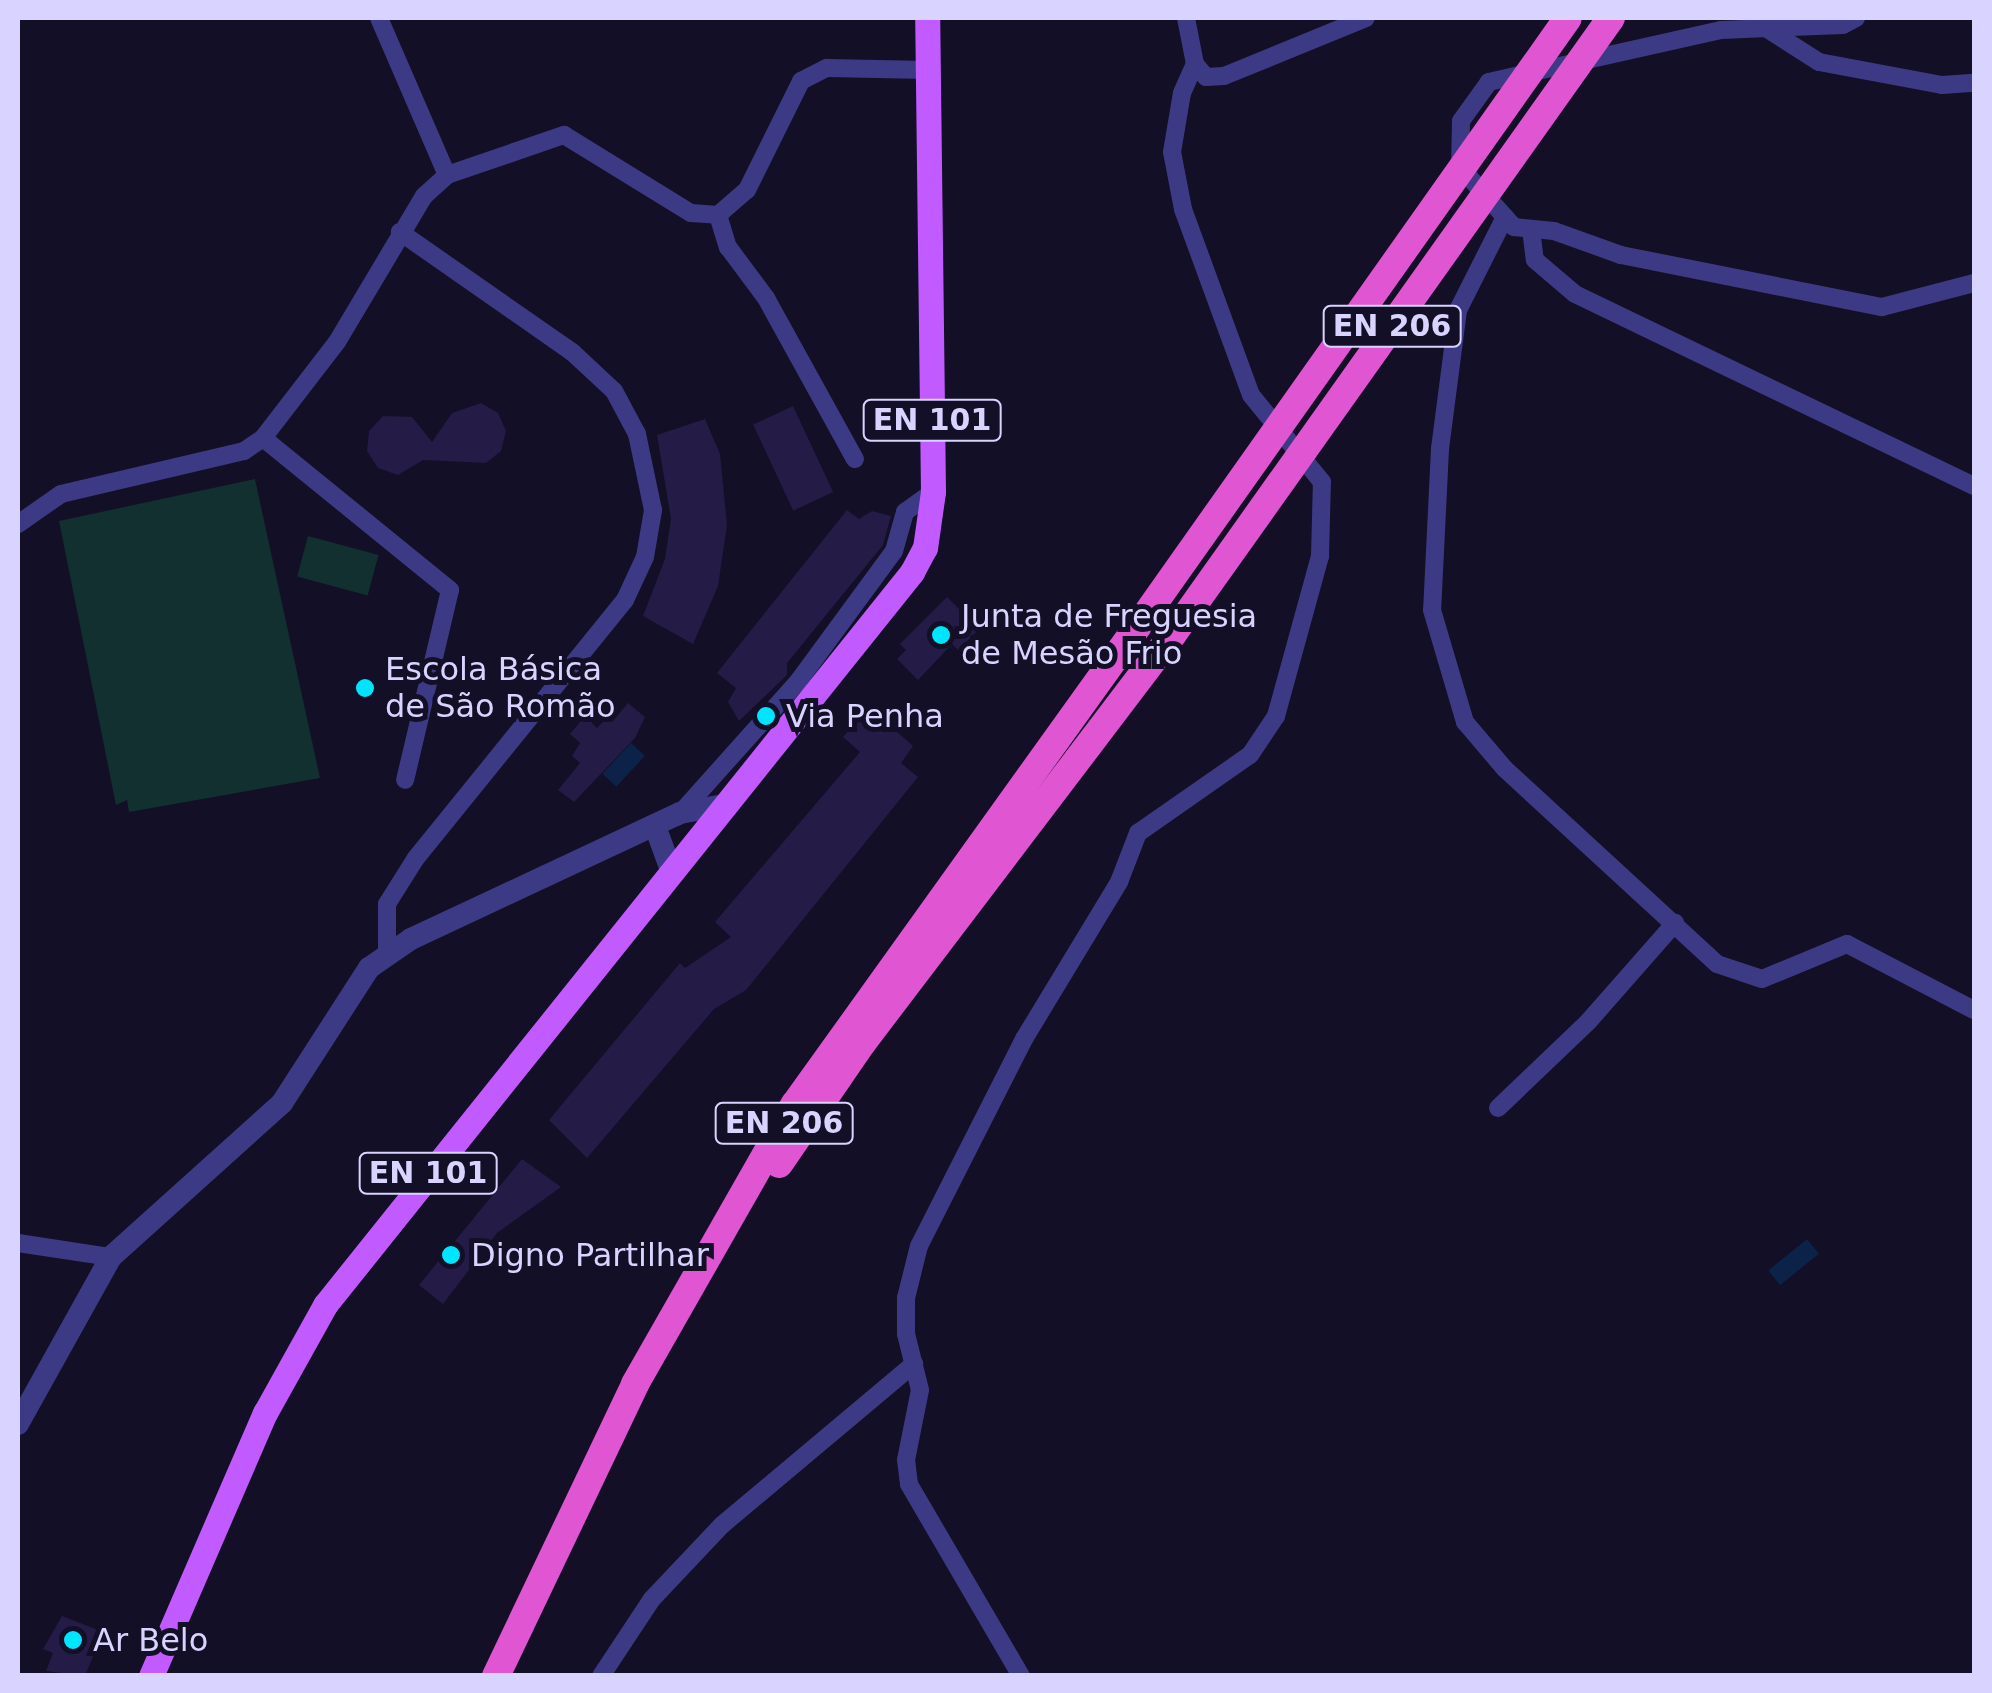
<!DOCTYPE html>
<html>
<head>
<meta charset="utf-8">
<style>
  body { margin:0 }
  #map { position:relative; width:1992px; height:1693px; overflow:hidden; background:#130f26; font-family:"DejaVu Sans",sans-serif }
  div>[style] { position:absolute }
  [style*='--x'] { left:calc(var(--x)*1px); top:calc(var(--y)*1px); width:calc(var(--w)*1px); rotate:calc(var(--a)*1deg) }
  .green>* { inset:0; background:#12302f; transform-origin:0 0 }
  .water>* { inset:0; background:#0c2248; transform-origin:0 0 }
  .building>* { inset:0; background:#241b47; transform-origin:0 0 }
  .minor>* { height:18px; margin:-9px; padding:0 9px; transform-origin:9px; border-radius:9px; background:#3d3a85 }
  .tertiary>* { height:22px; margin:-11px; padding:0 11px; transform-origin:11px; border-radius:11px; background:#3d3a85 }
  .primary>* { height:25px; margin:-12.5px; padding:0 12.5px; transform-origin:12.5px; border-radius:12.5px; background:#c25bff }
  .trunk>* { height:28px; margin:-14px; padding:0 14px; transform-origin:14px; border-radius:14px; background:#e055d1 }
  .trunk-bridge>* { height:28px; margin:-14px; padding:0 14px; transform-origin:14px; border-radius:14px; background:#e055d1 }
  .dots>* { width:28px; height:28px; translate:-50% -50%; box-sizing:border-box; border:5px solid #130f26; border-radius:50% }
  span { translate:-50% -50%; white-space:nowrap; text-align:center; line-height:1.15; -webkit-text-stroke:10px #130f26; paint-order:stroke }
  .shield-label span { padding:2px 8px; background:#130f26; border:2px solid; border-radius:8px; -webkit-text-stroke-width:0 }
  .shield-label { font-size:30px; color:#d9d4ff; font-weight:700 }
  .poi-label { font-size:32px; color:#d9d4ff }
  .left { translate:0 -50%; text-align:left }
  .frame { position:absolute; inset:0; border:20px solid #d9d4ff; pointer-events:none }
</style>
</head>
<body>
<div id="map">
  <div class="green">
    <i style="clip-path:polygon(255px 479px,320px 778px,129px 812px,127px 800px,116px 805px,59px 521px)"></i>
    <i style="left:308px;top:536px;width:73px;height:42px;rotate:15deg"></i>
  </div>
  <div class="water">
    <i style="left:631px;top:743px;width:19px;height:42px;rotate:43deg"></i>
    <i style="left:1807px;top:1239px;width:19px;height:50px;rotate:51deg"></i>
  </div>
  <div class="building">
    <i style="clip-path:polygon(481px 403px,498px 413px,506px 431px,501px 451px,486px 463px,423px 460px,398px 475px,378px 468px,367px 451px,369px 431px,383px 416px,412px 417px,432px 442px,452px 413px)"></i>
    <i style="left:793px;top:406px;width:95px;height:44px;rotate:65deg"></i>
    <i style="clip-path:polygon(705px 419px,720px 454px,727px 525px,718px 586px,693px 644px,643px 616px,665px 559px,671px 519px,657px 435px)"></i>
    <i style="clip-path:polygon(847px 510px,859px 519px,872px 511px,891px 516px,883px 545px,787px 663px,787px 675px,739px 721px,728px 702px,736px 688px,717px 673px)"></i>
    <i style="clip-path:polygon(947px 597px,979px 629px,958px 650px,952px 644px,918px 680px,897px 659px,906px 650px,900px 644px)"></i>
    <i style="clip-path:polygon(628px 703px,645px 717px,635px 738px,574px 802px,558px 790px,580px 763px,572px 756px,580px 743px,570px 734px,585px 716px,597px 728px,606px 718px,612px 722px)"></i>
    <i style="clip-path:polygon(869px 707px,913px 746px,901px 763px,918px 777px,746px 990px,714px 1009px,587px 1158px,549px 1120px,680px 963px,685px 968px,731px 937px,715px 922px,860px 752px,843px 737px)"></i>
    <i style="clip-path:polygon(522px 1159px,561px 1187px,497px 1233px,443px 1304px,419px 1285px)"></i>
    <i style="clip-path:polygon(62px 1616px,103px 1632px,85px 1676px,46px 1671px,53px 1653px,43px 1649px)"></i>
  </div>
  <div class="minor">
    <i style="--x:379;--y:18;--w:171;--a:66.6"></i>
    <i style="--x:1186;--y:18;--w:47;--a:78.9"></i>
    <i style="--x:1195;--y:64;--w:17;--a:50"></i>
    <i style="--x:1206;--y:77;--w:18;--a:-3"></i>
    <i style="--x:1224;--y:76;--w:153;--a:-22.2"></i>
    <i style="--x:1856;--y:18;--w:15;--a:152"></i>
    <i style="--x:1843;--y:25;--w:122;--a:177.7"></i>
    <i style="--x:1721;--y:30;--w:238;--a:167.4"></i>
    <i style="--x:1489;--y:82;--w:48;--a:125.7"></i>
    <i style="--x:1461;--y:121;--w:46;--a:91.2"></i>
    <i style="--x:1460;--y:167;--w:81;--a:48"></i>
    <i style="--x:1514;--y:227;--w:40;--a:5.7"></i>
    <i style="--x:1554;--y:231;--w:71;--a:19.7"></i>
    <i style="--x:1621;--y:255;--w:266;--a:11.3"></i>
    <i style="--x:1882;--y:307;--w:95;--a:-14.6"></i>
    <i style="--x:1761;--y:25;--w:69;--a:32.5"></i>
    <i style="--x:1819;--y:62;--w:125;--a:10.6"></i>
    <i style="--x:1942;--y:85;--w:32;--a:-4"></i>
    <i style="--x:718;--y:215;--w:34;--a:73"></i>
    <i style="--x:728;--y:247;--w:64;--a:53.3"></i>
    <i style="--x:766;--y:298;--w:184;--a:61.1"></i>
    <i style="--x:1505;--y:217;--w:104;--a:116.8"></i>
    <i style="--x:1458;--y:310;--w:140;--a:97.4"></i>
    <i style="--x:1440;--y:449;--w:161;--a:92.8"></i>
    <i style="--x:1432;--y:610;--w:117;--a:73.6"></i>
    <i style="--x:1465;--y:722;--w:62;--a:49.6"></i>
    <i style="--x:1505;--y:769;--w:288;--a:42.6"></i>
    <i style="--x:1717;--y:964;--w:47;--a:18.4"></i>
    <i style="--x:1762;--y:979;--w:92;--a:-22.4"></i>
    <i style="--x:1847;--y:944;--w:143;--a:27.5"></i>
    <i style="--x:1531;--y:229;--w:31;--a:83"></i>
    <i style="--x:1535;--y:260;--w:52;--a:40.4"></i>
    <i style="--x:1575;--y:294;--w:443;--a:25.7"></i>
    <i style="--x:263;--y:438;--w:241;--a:39.1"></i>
    <i style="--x:450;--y:590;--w:195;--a:103.3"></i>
    <i style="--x:18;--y:524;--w:52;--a:-34.9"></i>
    <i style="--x:61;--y:494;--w:188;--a:-13.2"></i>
    <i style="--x:244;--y:451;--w:23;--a:-34"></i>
    <i style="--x:263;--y:438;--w:121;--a:-52.4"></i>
    <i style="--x:337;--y:342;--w:170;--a:-59.2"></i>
    <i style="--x:424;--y:196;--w:31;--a:-42"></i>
    <i style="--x:447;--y:175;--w:124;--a:-18.9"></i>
    <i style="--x:564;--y:135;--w:149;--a:31.6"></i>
    <i style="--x:691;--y:213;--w:27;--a:4"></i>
    <i style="--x:718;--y:215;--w:38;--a:-41"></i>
    <i style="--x:747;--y:190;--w:122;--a:-63.6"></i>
    <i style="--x:801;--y:81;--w:29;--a:-27"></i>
    <i style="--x:827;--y:68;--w:100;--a:1.1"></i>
    <i style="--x:677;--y:817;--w:180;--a:-48.2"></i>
    <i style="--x:797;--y:683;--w:164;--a:-53.7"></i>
    <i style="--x:894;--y:551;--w:41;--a:-74.2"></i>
    <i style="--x:905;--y:512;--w:34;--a:-36"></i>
    <i style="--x:387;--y:953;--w:49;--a:-90"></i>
    <i style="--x:387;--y:904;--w:54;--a:-57.8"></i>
    <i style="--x:416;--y:858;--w:332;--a:-51"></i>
    <i style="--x:625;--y:600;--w:47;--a:-65.1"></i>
    <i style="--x:645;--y:557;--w:48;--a:-80.3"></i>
    <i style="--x:653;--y:510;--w:78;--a:-101.9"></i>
    <i style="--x:637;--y:434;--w:49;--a:-118.1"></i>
    <i style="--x:614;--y:391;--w:57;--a:-137.1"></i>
    <i style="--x:572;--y:352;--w:210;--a:-145.1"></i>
    <i style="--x:1498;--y:1108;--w:124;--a:-43.7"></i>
    <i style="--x:1588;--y:1022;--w:132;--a:-48.7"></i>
    <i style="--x:18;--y:1243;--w:94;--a:8.6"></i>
    <i style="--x:601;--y:1676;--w:92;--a:-56.5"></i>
    <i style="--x:652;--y:1599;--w:102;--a:-46.6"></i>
    <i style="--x:722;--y:1525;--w:251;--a:-40"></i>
    <i style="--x:1021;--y:1676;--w:222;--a:-120.3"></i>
    <i style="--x:909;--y:1484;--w:24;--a:-97"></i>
    <i style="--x:906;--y:1460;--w:71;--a:-78.7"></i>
    <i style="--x:920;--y:1390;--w:58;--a:-104"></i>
    <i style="--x:906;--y:1334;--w:36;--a:-90"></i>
    <i style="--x:906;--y:1298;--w:54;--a:-76"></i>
    <i style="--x:919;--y:1246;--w:232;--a:-63.1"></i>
    <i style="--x:1024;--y:1039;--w:184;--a:-58.8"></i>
    <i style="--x:1119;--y:882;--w:53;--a:-68.8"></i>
    <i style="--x:1138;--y:833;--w:136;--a:-34.9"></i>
    <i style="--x:1250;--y:755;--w:47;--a:-56.3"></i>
    <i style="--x:1276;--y:716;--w:166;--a:-74.6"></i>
    <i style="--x:1320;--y:556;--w:74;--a:-88.5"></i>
    <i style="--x:1322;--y:482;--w:112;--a:-129.2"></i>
    <i style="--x:1251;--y:395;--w:198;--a:-110.1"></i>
    <i style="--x:1183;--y:209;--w:58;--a:-100.9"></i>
    <i style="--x:1172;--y:152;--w:60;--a:-80.4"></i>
    <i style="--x:1182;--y:93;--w:32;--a:-66"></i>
  </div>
  <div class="tertiary">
    <i style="--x:659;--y:837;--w:38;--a:70"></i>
    <i style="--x:18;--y:1424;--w:191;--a:-60.9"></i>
    <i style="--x:111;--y:1257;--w:230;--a:-42"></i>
    <i style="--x:282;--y:1103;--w:161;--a:-57.2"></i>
    <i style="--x:369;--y:968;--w:51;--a:-34.6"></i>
    <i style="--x:411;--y:939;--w:297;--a:-25.1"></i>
    <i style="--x:680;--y:813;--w:50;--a:-10.4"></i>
  </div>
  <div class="primary">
    <i style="--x:151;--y:1676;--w:287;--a:-66.6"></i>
    <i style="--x:265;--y:1413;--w:124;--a:-60.9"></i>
    <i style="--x:325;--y:1305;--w:939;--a:-51.31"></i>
    <i style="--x:912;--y:572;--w:27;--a:-62"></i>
    <i style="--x:925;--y:548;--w:57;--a:-81.9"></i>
    <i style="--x:933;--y:492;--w:474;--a:-90.7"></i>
  </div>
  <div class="trunk">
    <i style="--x:779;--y:1164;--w:148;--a:-55.5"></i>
    <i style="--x:863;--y:1042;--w:512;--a:-52.77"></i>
    <i style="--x:496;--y:1676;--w:323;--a:-64.5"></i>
    <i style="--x:635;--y:1384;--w:322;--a:-60.3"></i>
    <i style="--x:795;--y:1104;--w:601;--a:-54.35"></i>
  </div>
  <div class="trunk-bridge">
    <i style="--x:1145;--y:616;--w:732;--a:-54.73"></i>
    <i style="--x:1173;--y:634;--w:756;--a:-54.59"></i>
  </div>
  <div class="dots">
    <i style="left:941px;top:635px;background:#00e5ff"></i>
    <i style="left:365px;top:688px;background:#00e5ff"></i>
    <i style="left:766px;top:716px;background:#00e5ff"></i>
    <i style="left:451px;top:1255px;background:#00e5ff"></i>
    <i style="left:73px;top:1640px;background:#00e5ff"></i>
  </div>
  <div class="shield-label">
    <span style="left:1392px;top:326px">EN 206</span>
    <span style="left:932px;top:420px">EN 101</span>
    <span style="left:784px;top:1123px">EN 206</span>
    <span style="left:428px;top:1173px">EN 101</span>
  </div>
  <div class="poi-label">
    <span class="left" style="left:961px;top:635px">Junta de Freguesia<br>de Mesão Frio</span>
    <span class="left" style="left:385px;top:688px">Escola Básica<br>de São Romão</span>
    <span class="left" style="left:786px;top:716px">Via Penha</span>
    <span class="left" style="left:471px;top:1255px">Digno Partilhar</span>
    <span class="left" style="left:93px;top:1640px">Ar Belo</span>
  </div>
  <div class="frame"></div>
</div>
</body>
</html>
